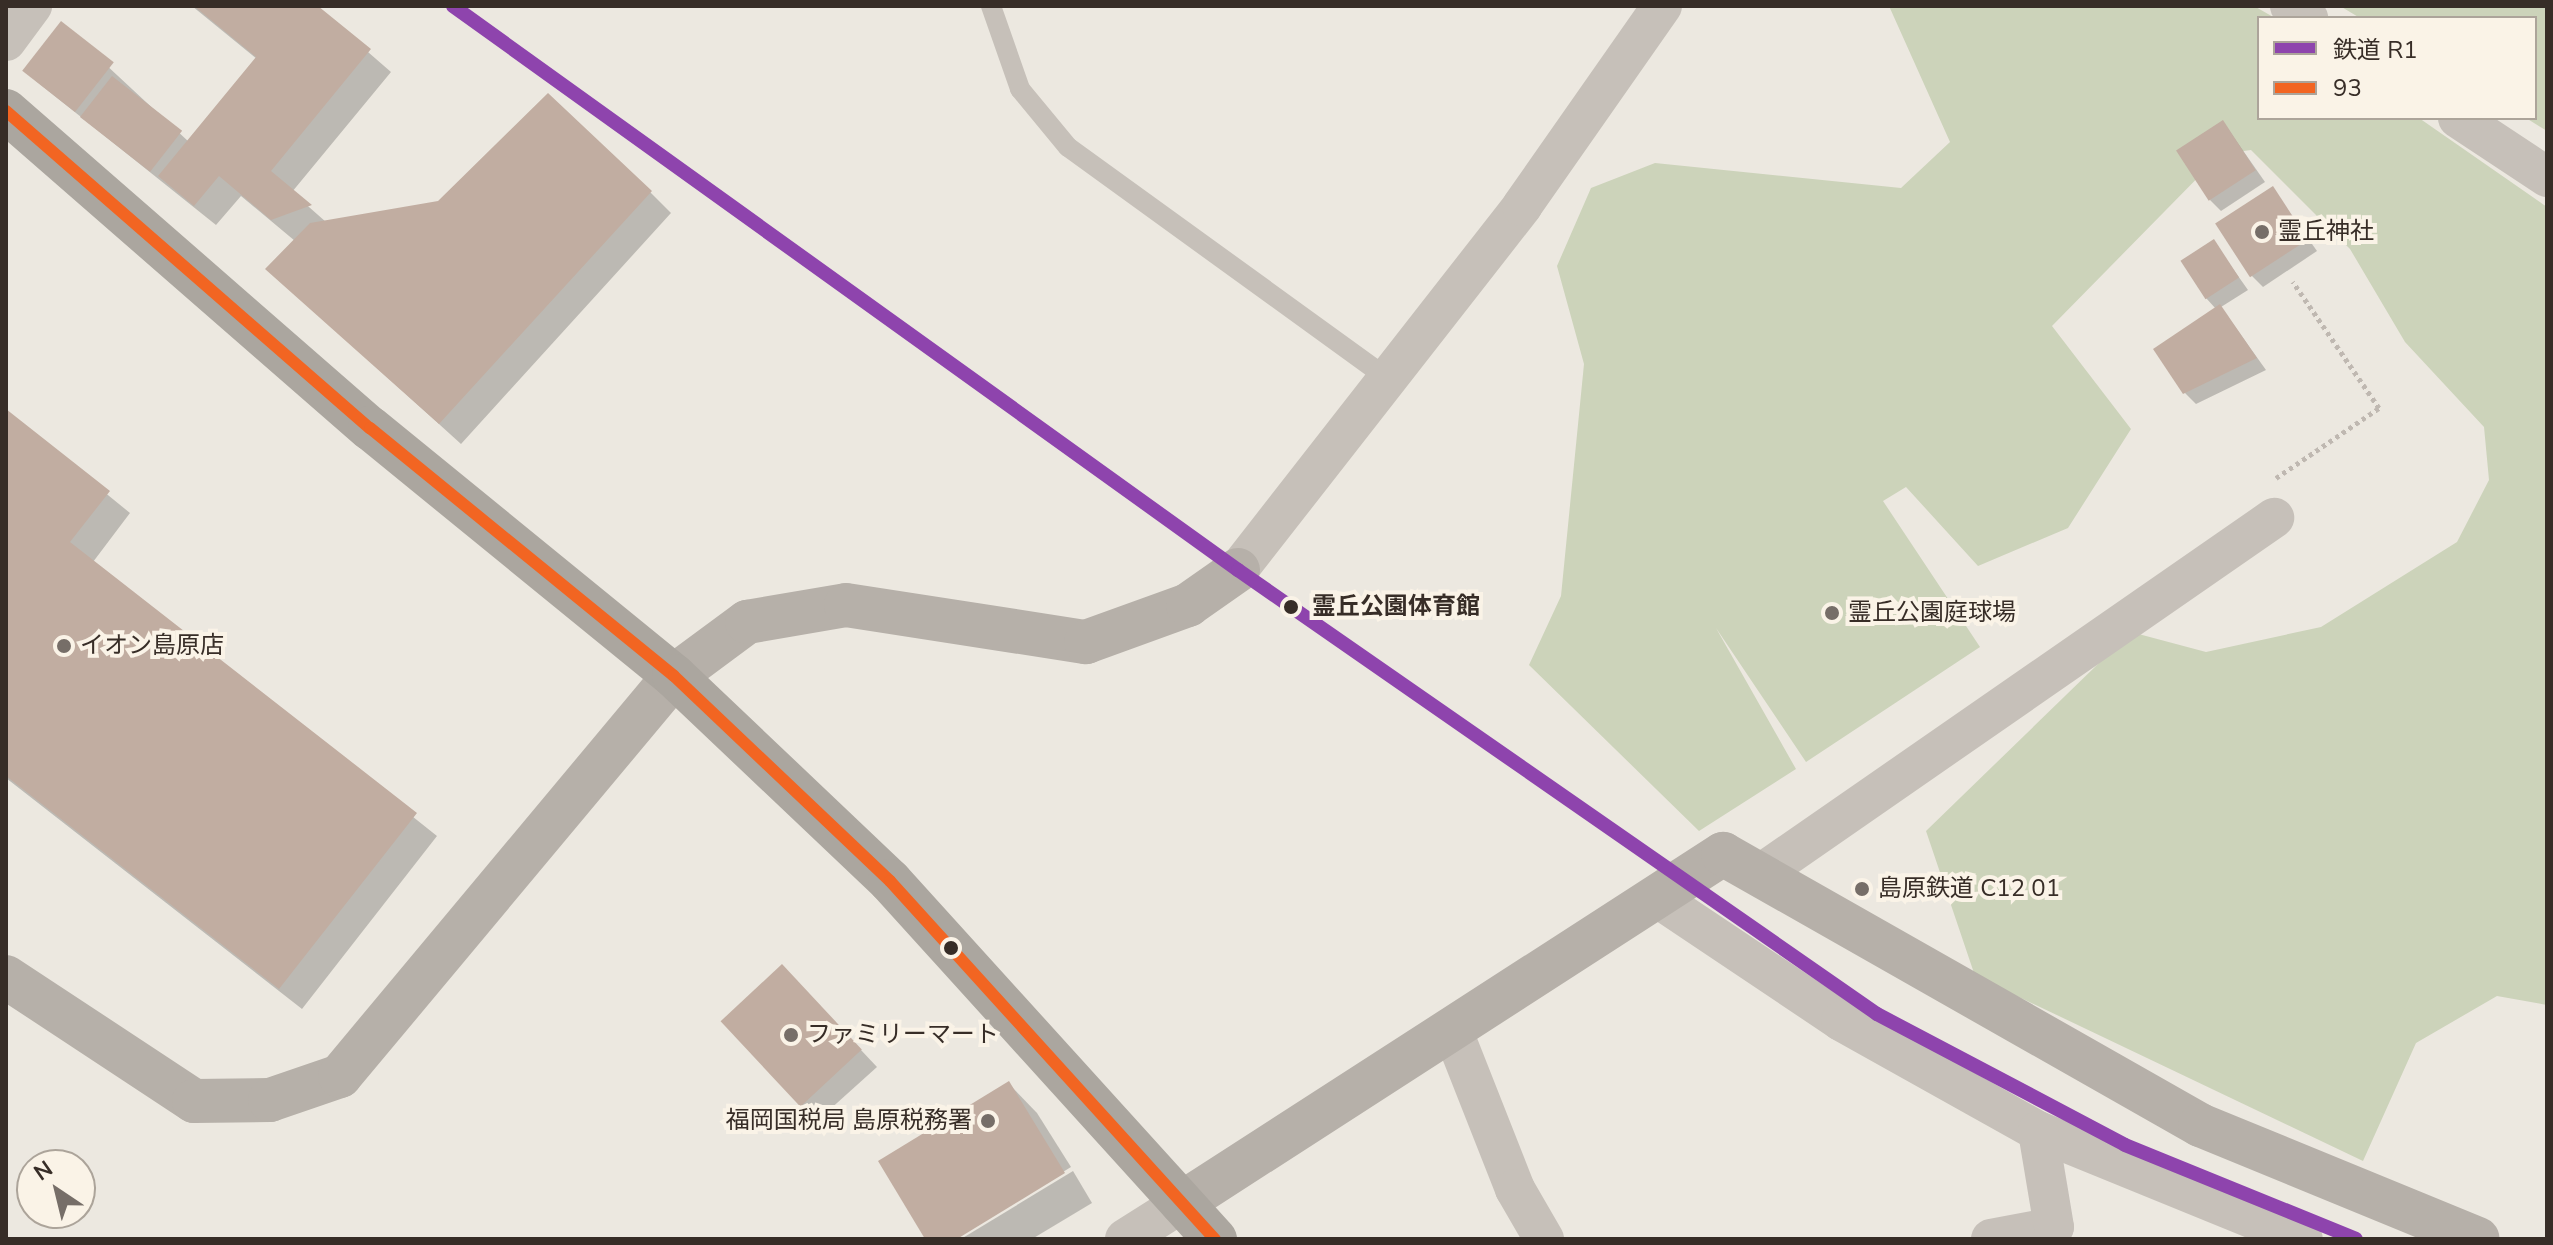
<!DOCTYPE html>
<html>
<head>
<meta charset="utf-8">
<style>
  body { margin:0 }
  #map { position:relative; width:2553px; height:1245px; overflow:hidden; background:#ece8e0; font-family:"Nunito Sans","Noto Sans JP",sans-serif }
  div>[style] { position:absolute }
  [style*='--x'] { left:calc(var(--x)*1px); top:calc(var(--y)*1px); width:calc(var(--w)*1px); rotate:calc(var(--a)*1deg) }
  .green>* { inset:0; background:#ccd3ba }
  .shadow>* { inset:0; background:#0003 }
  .building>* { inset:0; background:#c1ada1; transform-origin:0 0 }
  .path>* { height:5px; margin-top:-2.5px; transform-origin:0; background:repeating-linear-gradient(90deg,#bfb8b1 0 4px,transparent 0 8px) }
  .lane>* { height:20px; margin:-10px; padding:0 10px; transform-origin:10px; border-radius:10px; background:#c6c0b9 }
  .street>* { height:40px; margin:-20px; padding:0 20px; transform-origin:20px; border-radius:20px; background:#c6c0b9 }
  .secondary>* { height:44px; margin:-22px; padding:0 22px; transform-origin:22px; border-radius:22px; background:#b6b0a9 }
  .highway>* { height:44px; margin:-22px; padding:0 22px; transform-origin:22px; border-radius:22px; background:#aba69f }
  .bus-1>* { height:12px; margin:-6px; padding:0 6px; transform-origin:6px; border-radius:6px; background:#f26522 }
  .rail-1>* { height:14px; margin:-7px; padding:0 7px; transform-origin:7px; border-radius:7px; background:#8e44ad }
  .dots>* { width:22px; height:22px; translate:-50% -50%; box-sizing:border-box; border:4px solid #faf3e7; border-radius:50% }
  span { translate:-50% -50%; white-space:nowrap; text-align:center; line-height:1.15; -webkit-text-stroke:8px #faf3e7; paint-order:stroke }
  .poi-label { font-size:24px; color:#372d27 }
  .left { translate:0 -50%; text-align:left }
  .right { translate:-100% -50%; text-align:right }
  .stop-label { font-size:24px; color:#372d27; font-weight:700 }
  .frame { position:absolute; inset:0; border:8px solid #372d27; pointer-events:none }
  .legend { position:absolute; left:2257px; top:16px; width:280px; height:104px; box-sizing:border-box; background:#faf3e7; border:2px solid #aca49a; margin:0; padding:10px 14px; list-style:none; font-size:24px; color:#372d27 }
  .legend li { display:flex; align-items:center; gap:16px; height:40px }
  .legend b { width:40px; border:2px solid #aca49a }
  .north { position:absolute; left:16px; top:1149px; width:80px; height:80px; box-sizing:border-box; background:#faf3e7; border:2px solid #aca49a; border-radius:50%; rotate:325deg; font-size:22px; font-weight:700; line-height:32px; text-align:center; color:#372d27 }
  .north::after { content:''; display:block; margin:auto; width:28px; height:36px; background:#766e68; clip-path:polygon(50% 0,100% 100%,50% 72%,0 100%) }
</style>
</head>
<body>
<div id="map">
  <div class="green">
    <i style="clip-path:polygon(1889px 6px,2254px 6px,2275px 18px,2259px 18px,2259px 118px,2419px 118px,2547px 207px,2547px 1005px,2497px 996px,2416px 1043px,2363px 1161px,1975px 976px,1926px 831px,2131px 632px,2206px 652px,2321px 627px,2457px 542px,2489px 480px,2484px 427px,2405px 342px,2350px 249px,2251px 150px,2221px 154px,2052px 326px,2131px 429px,2068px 528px,1978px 566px,1906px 487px,1883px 501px,1980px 647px,1806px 762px,1716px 628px,1796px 769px,1699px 831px,1529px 665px,1561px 596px,1584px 364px,1557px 266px,1591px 188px,1655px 163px,1901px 188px,1950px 142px)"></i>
    <i style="clip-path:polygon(2340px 6px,2547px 6px,2547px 131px,2526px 118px,2535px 118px,2535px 18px,2360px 18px)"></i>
  </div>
  <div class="shadow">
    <i style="clip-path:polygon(192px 6px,315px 6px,391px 72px,292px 192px,326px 222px,650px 192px,671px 213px,461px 444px,268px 269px,295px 241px,241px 196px,216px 225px,36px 81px,61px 23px,189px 142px,257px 59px)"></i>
    <i style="clip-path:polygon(2223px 122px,2265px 182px,2221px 211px,2210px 200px)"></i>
    <i style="clip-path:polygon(2273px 189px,2317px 251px,2263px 287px,2252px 276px)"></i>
    <i style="clip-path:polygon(2214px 242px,2248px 290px,2221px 307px,2266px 370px,2196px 404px,2185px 393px,2216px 309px,2206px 298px)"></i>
    <i style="clip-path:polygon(6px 412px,130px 513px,93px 562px,437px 836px,302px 1009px,6px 778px)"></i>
    <i style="clip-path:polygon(798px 983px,877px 1067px,817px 1121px,801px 1105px)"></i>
    <i style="clip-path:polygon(1009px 1084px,1037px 1113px,1071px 1167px,954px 1239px,927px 1239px)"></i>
    <i style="clip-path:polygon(1073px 1171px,1092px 1203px,1032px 1239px,961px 1239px)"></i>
  </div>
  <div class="building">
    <i style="clip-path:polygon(194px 6px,318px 6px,371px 49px,271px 171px,312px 205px,271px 220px,219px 176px,194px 206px,158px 176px,256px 57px)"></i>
    <i style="left:61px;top:21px;width:67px;height:63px;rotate:38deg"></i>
    <i style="left:112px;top:76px;width:89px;height:52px;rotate:38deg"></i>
    <i style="clip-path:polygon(548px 93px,652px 191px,439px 424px,265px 269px,310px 223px,438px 201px)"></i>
    <i style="left:2223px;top:120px;width:60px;height:56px;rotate:57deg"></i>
    <i style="left:2273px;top:186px;width:64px;height:69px;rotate:57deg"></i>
    <i style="left:2214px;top:239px;width:46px;height:40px;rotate:57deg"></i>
    <i style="clip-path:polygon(2220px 304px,2257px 358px,2183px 394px,2153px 349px)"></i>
    <i style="clip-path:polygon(6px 409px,110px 491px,70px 542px,417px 813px,279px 989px,6px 776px)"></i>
    <i style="left:782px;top:964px;width:117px;height:84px;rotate:47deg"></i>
    <i style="clip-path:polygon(1009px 1081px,1065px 1173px,957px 1239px,925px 1239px,878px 1161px)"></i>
  </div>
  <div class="path">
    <i style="--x:2276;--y:478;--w:125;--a:-34.2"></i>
    <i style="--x:2379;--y:408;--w:153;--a:-124.3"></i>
  </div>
  <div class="lane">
    <i style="--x:991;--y:6;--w:88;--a:70.7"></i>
    <i style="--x:1020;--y:89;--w:75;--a:50.4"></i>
    <i style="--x:1068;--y:147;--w:395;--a:35.9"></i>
  </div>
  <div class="street">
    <i style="--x:2290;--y:6;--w:22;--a:34"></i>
    <i style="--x:6;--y:41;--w:44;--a:-53.4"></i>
    <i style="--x:2458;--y:118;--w:107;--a:33.5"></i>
    <i style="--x:1238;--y:570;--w:462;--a:-52"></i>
    <i style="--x:1522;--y:206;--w:244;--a:-55"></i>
    <i style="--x:1759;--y:875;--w:627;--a:-34.73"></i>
    <i style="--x:1656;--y:897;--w:223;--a:33.8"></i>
    <i style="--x:1841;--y:1021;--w:226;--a:29.2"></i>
    <i style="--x:2038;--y:1131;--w:286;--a:22.2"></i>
    <i style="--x:1452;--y:1029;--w:172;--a:68.5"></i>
    <i style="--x:1515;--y:1189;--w:58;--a:59.9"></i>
    <i style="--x:1125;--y:1239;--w:67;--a:-32.3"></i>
    <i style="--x:1991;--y:1239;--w:64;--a:-10.8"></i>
    <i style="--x:2054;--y:1227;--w:97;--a:-99.5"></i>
  </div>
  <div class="secondary">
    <i style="--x:6;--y:977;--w:225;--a:33.4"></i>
    <i style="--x:194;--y:1101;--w:76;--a:-0.8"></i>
    <i style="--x:270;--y:1100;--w:74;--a:-18.9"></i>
    <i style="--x:340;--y:1076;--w:521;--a:-50.14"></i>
    <i style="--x:674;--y:676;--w:91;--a:-36.5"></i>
    <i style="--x:747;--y:622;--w:100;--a:-9.7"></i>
    <i style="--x:846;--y:605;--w:243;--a:8.8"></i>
    <i style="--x:1086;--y:642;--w:109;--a:-19.9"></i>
    <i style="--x:1188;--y:605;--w:61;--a:-35"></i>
    <i style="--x:1182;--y:1203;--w:644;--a:-32.83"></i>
    <i style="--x:1723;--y:854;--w:549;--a:29.6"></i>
    <i style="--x:2200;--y:1125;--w:300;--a:22.3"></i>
  </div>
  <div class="highway">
    <i style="--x:6;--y:111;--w:483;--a:41.1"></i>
    <i style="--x:370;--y:428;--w:392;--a:39.2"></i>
    <i style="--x:674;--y:676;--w:298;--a:43.5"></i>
    <i style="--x:890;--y:881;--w:484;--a:47.8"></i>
  </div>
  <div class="bus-1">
    <i style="--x:6;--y:111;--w:483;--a:41.1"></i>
    <i style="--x:370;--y:428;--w:392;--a:39.2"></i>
    <i style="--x:674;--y:676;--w:298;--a:43.5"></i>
    <i style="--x:890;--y:881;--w:484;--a:47.8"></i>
  </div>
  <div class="rail-1">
    <i style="--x:453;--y:6;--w:967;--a:35.7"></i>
    <i style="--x:1238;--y:570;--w:778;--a:34.79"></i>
    <i style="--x:1877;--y:1014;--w:280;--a:27.8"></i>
    <i style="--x:2125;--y:1145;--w:249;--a:22.1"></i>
  </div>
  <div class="dots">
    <i style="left:2262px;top:232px;background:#766e68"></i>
    <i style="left:1291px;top:607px;background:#372d27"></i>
    <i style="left:1832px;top:613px;background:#766e68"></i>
    <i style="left:64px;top:646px;background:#766e68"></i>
    <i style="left:1862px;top:889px;background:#766e68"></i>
    <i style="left:951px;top:948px;background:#372d27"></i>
    <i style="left:791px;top:1035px;background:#766e68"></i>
    <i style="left:988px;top:1121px;background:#766e68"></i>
  </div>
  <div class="poi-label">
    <span class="left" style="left:2278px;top:232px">霊丘神社</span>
    <span class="left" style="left:1848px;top:613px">霊丘公園庭球場</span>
    <span class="left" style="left:80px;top:646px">イオン島原店</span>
    <span class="left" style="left:1878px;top:889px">島原鉄道 C12 01</span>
    <span class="left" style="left:807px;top:1035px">ファミリーマート</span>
    <span class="right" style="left:972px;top:1121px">福岡国税局 島原税務署</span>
  </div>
  <div class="stop-label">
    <span class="left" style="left:1312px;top:607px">霊丘公園体育館</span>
  </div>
  <div class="frame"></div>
  <ul class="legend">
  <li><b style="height:10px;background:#8e44ad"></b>鉄道 R1</li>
  <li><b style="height:10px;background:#f26522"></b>93</li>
  </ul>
  <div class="north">N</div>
</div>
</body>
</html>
